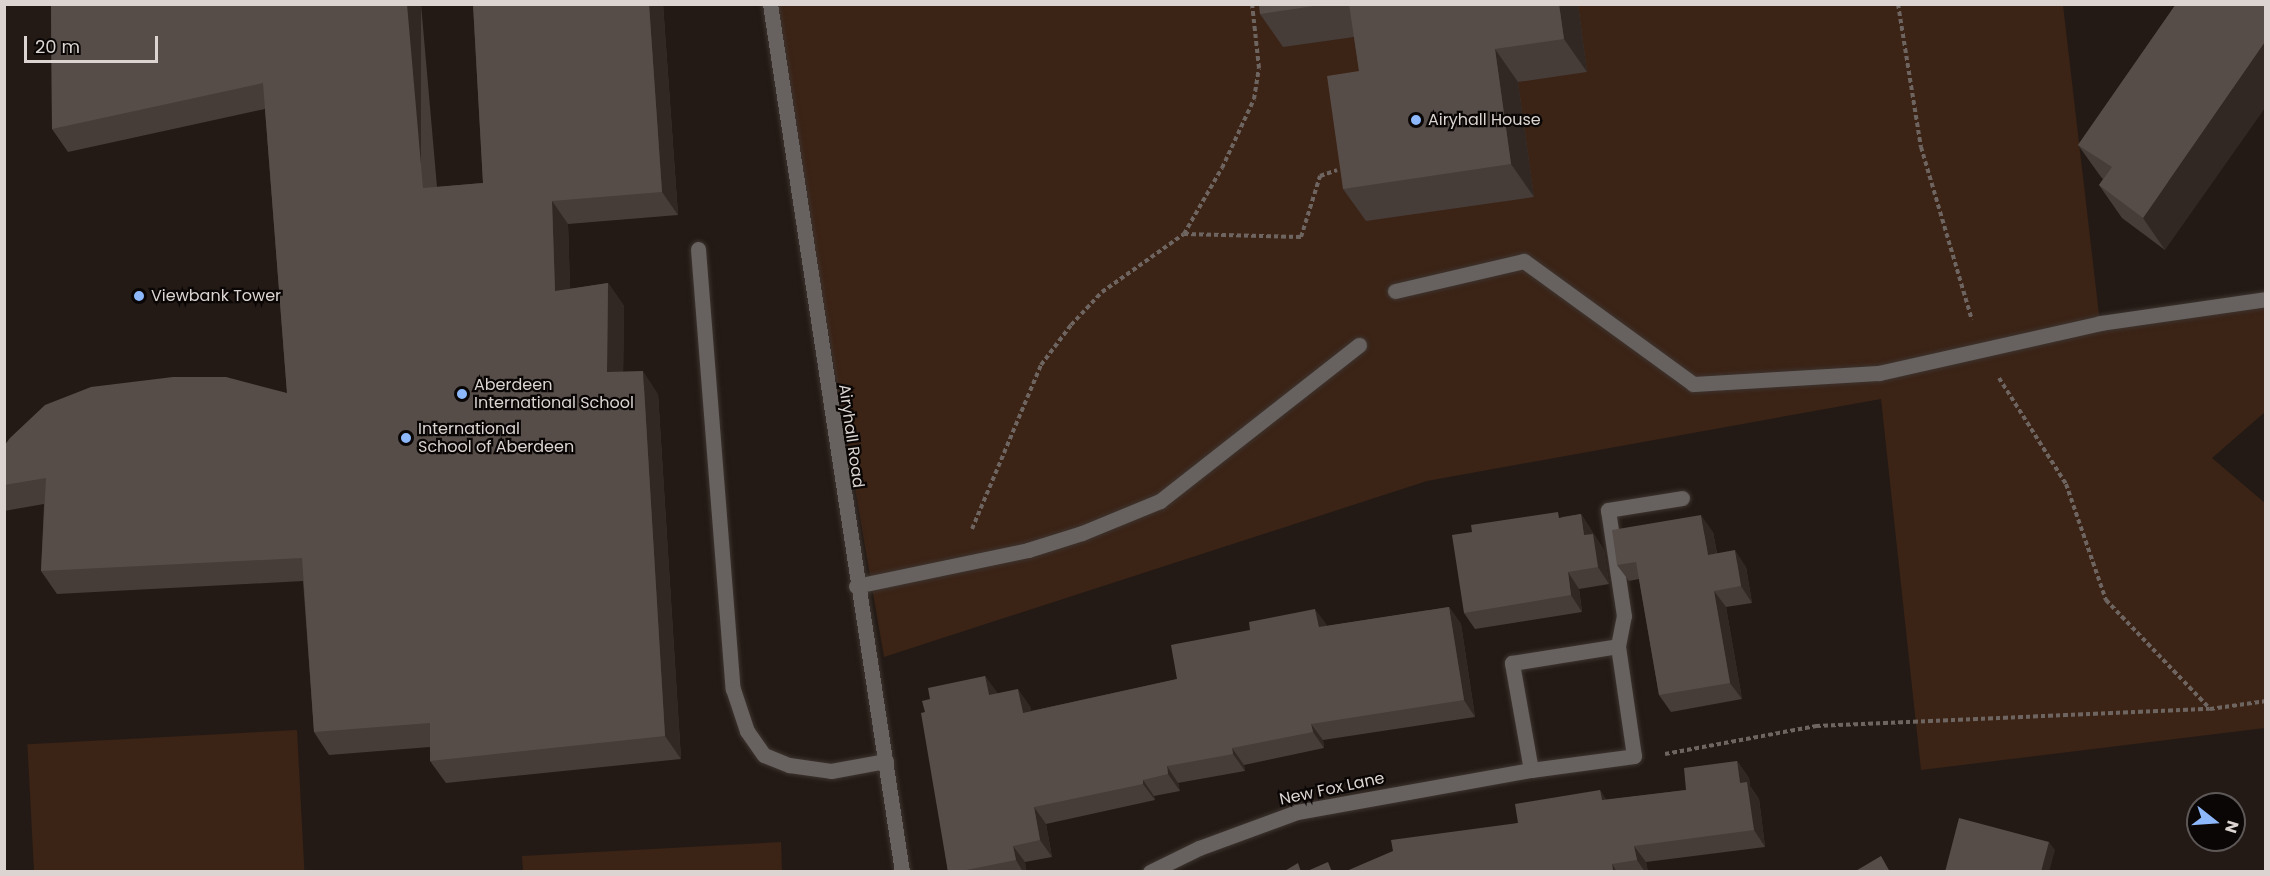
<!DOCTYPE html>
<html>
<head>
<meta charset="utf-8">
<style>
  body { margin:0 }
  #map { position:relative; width:2270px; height:876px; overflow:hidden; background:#231a15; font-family:Poppins,sans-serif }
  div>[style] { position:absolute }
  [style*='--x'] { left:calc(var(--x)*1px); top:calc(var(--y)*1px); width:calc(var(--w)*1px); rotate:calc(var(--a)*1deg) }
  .green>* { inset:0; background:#3b2316; transform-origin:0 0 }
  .path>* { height:4px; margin-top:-2px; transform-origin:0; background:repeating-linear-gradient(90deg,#6e6561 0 4.5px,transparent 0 7.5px) }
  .roads { filter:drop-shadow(0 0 2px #3d342f) drop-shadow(0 0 2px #3d342f) }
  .minor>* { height:15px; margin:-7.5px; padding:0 7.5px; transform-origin:7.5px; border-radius:7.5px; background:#67625f }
  .wall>* { inset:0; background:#463c38 }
  .shaded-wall>* { inset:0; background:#312823; transform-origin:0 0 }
  .building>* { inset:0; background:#564d48 }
  .dots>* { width:16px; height:16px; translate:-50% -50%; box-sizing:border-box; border:3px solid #090605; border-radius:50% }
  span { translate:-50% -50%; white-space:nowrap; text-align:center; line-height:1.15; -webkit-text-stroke:4.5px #090605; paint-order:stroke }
  .poi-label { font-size:16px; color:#dbd4d1 }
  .left { translate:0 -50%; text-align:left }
  .street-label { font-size:16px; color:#dbd4d1 }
  .frame { position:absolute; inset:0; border:6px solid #dbd4d1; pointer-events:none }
  .north { position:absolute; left:2186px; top:792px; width:60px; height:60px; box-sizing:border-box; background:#090605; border:2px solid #5d5857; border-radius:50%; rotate:107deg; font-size:16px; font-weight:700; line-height:24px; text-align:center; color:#dbd4d1 }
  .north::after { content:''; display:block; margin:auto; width:21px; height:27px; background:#8db9fc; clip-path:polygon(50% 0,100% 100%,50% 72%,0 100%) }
  .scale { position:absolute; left:24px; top:36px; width:134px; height:27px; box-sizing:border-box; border:3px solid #dbd4d1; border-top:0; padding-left:8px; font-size:18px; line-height:21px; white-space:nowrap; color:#dbd4d1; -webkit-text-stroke:4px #090605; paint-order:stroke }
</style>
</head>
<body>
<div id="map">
  <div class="green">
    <i style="clip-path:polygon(772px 5px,2063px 5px,2100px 323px,2265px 299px,2265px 412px,2212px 458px,2265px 503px,2265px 728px,1921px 770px,1881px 399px,1427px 481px,884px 657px)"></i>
    <i style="left:297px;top:730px;width:141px;height:270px;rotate:87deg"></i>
    <i style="clip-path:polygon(781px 842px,782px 871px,523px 871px,522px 856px)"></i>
  </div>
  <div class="path">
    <i style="--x:1898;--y:4;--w:145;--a:80.9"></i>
    <i style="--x:1921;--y:147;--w:180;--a:73.6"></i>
    <i style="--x:1184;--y:234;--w:76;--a:-60.1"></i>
    <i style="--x:1222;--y:168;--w:76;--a:-65.1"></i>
    <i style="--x:1254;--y:99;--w:31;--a:-81"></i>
    <i style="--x:1259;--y:68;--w:64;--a:-96.2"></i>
    <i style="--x:1999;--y:378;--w:125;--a:57.7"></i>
    <i style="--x:2066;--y:484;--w:123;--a:71"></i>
    <i style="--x:2106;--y:600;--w:151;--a:46.3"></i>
    <i style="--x:972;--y:529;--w:178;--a:-67.2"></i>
    <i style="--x:1041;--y:365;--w:50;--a:-53.1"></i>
    <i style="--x:1071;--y:325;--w:45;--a:-46.8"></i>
    <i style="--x:1102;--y:292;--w:100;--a:-35.3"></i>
    <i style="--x:1184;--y:234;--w:117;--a:1.5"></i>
    <i style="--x:1301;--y:237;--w:64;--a:-72.7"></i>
    <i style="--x:1320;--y:176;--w:18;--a:-19"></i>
    <i style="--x:1665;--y:754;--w:154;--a:-10.5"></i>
    <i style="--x:1816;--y:726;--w:394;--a:-2.5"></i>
    <i style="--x:2210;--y:709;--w:57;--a:-8.1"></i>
  </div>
  <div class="roads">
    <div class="minor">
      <i style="--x:770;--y:4;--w:878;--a:81.35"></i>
      <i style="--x:698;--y:249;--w:441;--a:85.5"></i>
      <i style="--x:733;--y:689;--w:44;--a:71.6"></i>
      <i style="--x:747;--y:731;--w:29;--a:55"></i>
      <i style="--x:764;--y:755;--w:27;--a:22"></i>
      <i style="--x:789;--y:765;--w:42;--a:8.1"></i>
      <i style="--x:831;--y:771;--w:56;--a:-10.3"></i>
      <i style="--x:1395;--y:291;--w:132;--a:-13.1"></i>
      <i style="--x:1524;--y:261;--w:209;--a:36"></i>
      <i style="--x:1693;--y:384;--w:186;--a:-3.4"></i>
      <i style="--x:1879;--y:373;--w:227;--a:-12.7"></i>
      <i style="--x:2100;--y:323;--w:168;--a:-8.2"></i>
      <i style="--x:856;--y:586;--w:176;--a:-11.8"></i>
      <i style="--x:1028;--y:550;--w:57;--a:-17.5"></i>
      <i style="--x:1082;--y:533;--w:84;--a:-22.3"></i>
      <i style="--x:1160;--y:501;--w:253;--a:-38.1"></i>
      <i style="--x:1531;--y:770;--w:109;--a:-100.1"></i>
      <i style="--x:1512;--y:663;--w:107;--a:-9.1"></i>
      <i style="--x:1150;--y:872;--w:55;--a:-26.1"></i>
      <i style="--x:1199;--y:848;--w:104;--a:-20.2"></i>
      <i style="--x:1297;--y:812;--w:238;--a:-10.2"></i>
      <i style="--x:1531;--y:770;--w:104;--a:-7.7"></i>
      <i style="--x:1634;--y:756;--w:111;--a:-98.3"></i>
      <i style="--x:1618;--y:646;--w:31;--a:-79"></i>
      <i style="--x:1624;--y:616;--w:107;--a:-98.6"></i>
      <i style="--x:1608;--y:510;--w:75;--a:-9.2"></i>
    </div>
  </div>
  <div class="wall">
    <i style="clip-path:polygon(51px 4px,421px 4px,437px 187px,483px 183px,473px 4px,663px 4px,678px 215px,568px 224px,570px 289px,608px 283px,624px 306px,623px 372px,658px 394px,681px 759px,446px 783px,430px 761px,430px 747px,329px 755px,314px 732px,303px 581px,57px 594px,41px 571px,44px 504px,4px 511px,4px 446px,287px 393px,265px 109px,68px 152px,52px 129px)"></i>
    <i style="clip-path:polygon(1259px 4px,1578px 4px,1587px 72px,1518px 82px,1534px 197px,1366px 221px,1343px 189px,1359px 71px,1354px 37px,1283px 47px,1260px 14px)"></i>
    <i style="clip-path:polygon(2176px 4px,2165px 250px,2122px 218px,2099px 185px,2103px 179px,2101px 177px,2078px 145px)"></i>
    <i style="clip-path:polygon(1581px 514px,1604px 550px,1609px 584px,1579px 589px,1582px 612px,1475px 629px,1464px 613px,1562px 517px)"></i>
    <i style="clip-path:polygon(1713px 532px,1717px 553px,1746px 567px,1752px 603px,1726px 607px,1742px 699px,1671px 712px,1659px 695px,1639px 579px,1629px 581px,1617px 565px)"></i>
    <i style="clip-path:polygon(1449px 607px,1461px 624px,1475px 717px,1323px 740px,1324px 748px,1244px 765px,1245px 771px,1178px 783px,1180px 791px,1154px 796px,1155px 800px,1046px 824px,1052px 857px,1025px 862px,1026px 872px,948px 872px,925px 712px,985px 676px,997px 694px,1030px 706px,1031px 711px,1177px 679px,1327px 626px)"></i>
    <i style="clip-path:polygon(1737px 761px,1749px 778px,1750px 786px,1759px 799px,1765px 847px,1646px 862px,1648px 872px,1344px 872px,1518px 823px,1600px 790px,1606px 800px,1686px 790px)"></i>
  </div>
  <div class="shaded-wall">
    <i style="left:407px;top:4px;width:14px;height:185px"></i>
    <i style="clip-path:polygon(649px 4px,663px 4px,678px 215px,662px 192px)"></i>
    <i style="clip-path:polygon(1559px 4px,1578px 4px,1587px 72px,1564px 39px)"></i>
    <i style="clip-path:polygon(2265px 42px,2265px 108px,2165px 250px,2143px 218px)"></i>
    <i style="clip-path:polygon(1495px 49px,1518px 82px,1534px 197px,1511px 164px)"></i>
    <i style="clip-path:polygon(552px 201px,568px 224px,571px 314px,555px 291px)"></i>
    <i style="clip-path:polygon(608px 283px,624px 306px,623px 395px,607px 372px)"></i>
    <i style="clip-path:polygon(643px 371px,658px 394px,681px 759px,665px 736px)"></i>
    <i style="clip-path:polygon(1581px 514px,1604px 550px,1609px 584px,1598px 567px,1584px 535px)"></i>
    <i style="clip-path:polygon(1701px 515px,1713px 532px,1720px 571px,1708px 555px)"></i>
    <i style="clip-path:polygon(1735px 550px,1746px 567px,1752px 603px,1741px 586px)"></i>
    <i style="clip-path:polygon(1568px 572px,1579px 589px,1582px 612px,1571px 595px)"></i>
    <i style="clip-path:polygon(1714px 591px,1726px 607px,1742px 699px,1730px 683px)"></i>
    <i style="clip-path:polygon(1449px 607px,1461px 624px,1475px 717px,1464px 700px)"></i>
    <i style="clip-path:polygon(1315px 609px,1327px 625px,1330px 644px,1319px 627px)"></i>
    <i style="clip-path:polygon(985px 676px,997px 692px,1001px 712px,989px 695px)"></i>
    <i style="clip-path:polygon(1018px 689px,1030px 706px,1035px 730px,1023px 713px)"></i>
    <i style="clip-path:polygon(1311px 724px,1323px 740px,1324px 748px,1313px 732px)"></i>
    <i style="clip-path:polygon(1232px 748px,1244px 765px,1245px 771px,1233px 754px)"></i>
    <i style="clip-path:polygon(1737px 761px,1749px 778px,1750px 786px,1759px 799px,1765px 847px,1754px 830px,1740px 783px)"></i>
    <i style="clip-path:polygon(1167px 766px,1178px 783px,1180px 791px,1168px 774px)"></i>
    <i style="clip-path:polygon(1143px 780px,1154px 796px,1155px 800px,1143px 784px)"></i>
    <i style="clip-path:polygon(1600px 790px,1611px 807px,1602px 800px)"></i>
    <i style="clip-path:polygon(1034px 807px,1046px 824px,1052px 857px,1040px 840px)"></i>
    <i style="clip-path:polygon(2049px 842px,2055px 850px,2049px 872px,2041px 872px)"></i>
    <i style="clip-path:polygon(1013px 846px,1025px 862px,1026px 872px,1023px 872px,1016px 860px)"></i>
    <i style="clip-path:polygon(1634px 846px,1646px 862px,1648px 872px,1645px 872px,1637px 860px)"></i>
    <i style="clip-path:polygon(1612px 864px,1617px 872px,1614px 872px,1613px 871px)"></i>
  </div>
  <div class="building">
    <i style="clip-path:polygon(51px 4px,407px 4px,423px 188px,483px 183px,473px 4px,649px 4px,662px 192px,552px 201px,555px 291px,608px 283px,607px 372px,643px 371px,665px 736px,430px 761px,430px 723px,314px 732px,302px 558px,41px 571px,46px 478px,4px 485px,4px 446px,10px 438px,45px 405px,91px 387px,173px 377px,226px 377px,287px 393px,263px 83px,52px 129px)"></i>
    <i style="clip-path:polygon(1259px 4px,1328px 4px,1260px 14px)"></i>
    <i style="clip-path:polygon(1349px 4px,1559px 4px,1564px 39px,1495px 49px,1511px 164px,1343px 189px,1327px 76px,1359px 71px)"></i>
    <i style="clip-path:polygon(2176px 4px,2265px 4px,2265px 42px,2143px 218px,2099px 185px,2112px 167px,2078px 145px)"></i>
    <i style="clip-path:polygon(1558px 512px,1559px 518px,1581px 514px,1584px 535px,1593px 534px,1598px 567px,1568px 572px,1571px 595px,1464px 613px,1452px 535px,1472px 532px,1471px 525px)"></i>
    <i style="clip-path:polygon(1701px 515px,1708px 555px,1735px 550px,1741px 586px,1714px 591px,1730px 683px,1659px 695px,1636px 562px,1617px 565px,1612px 530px)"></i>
    <i style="clip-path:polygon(1449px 607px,1464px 700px,1311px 724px,1313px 732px,1232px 748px,1233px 754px,1167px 766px,1168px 774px,1143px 780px,1143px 784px,1034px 807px,1040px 840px,1013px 846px,1016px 860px,956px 872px,948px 872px,921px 713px,925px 712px,922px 701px,930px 699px,928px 688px,985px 676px,989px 695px,1018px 689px,1023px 713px,1177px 679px,1171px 645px,1250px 630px,1249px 622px,1315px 609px,1319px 627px)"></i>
    <i style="clip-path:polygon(1737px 761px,1740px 783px,1747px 782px,1754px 830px,1634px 846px,1637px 860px,1612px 864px,1613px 871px,1608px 872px,1344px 872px,1393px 851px,1391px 840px,1518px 823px,1515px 804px,1600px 790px,1602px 800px,1686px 790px,1684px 768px)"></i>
    <i style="clip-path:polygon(1959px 818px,2049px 842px,2041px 872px,1945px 872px)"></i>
    <i style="clip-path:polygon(1881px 856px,1890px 872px,1854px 872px)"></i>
    <i style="clip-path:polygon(1328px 862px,1332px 872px,1305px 872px)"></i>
    <i style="clip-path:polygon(1298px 863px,1301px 872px,1283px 872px)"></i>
  </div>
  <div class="dots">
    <i style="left:1416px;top:120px;background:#8db9fc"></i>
    <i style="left:139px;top:296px;background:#8db9fc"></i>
    <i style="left:462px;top:394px;background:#8db9fc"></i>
    <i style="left:406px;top:438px;background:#8db9fc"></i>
  </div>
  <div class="poi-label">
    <span class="left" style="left:1428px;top:120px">Airyhall House</span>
    <span class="left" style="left:151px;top:296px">Viewbank Tower</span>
    <span class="left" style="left:474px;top:394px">Aberdeen<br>International School</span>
    <span class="left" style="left:418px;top:438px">International<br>School of Aberdeen</span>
  </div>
  <div class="street-label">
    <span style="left:851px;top:436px;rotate:82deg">Airyhall Road</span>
    <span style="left:1332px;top:789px;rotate:-12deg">New Fox Lane</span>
  </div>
  <div class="frame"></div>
  <div class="north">N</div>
  <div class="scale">20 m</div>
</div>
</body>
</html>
